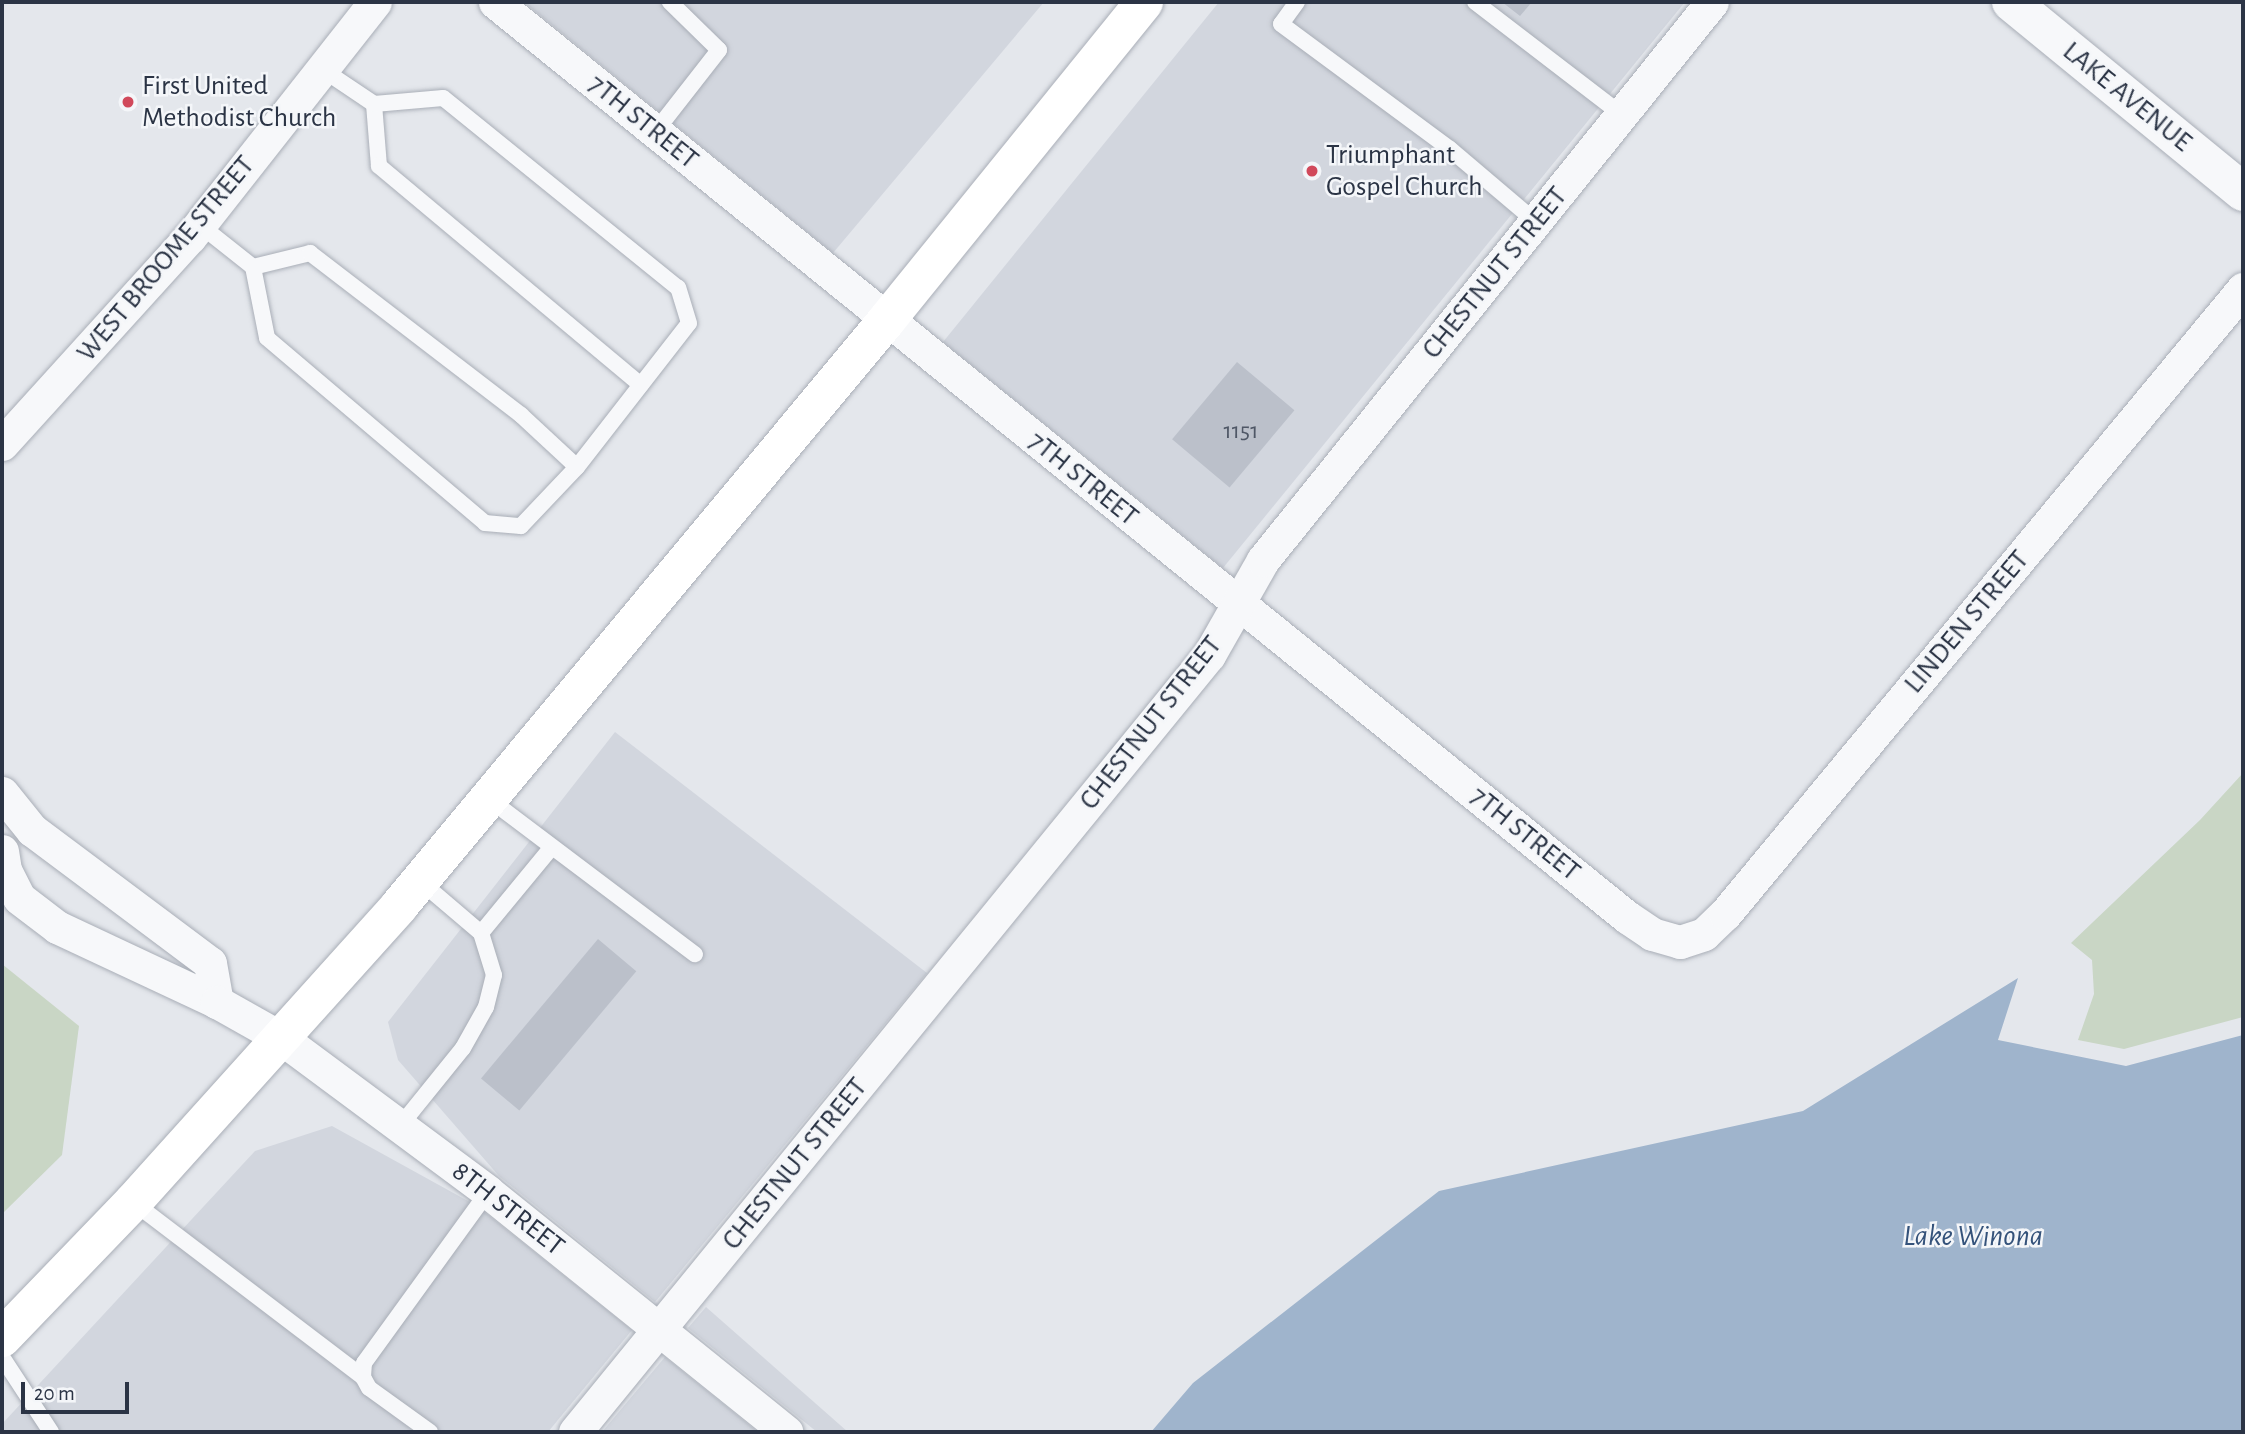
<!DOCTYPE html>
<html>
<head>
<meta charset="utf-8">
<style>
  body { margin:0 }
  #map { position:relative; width:2245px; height:1434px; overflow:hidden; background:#e4e7ec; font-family:"Alegreya Sans",sans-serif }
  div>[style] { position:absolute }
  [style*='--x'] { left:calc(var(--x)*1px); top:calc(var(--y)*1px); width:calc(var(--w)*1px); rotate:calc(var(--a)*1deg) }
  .built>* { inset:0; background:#d2d6de }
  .green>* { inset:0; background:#c9d6c5 }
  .water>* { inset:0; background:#9fb4cc }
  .building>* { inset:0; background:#bbc0ca; transform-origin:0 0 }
  .roads { filter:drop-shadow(0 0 2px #a9aeb7) drop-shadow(0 0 2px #a9aeb7) }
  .service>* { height:16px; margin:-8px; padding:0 8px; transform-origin:8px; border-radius:8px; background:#f7f8fa }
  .minor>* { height:33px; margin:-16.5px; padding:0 16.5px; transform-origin:16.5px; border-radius:16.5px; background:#f7f8fa }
  .tertiary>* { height:38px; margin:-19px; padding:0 19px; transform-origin:19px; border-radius:19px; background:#f7f8fa }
  .trunk>* { height:38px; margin:-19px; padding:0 19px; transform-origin:19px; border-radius:19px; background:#fff }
  .dots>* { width:19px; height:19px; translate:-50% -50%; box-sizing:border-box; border:4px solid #f4f6f9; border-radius:50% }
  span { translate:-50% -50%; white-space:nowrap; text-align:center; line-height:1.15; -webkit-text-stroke:5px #f4f6f9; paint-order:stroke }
  .number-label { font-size:24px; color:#4f5766 }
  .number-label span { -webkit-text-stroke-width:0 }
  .poi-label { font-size:28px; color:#2b3445 }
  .left { translate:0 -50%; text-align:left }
  .street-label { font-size:28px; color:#2b3445 }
  .water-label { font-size:30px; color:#34527a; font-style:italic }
  .frame { position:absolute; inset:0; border:4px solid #2b3445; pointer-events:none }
  .scale { position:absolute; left:21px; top:1382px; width:108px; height:32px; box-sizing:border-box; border:4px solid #2b3445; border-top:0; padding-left:9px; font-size:21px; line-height:24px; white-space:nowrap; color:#2b3445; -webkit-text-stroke:5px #f4f6f9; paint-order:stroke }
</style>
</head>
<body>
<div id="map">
  <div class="built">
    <i style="clip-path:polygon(524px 2px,1044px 2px,833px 253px)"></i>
    <i style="clip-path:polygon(1219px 2px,1685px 2px,1223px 568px,943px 342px)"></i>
    <i style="clip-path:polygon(615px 732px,927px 973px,655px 1302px,499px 1176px,398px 1060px,388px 1022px)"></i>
    <i style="clip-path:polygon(332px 1126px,477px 1206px,632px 1330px,548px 1432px,2px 1432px,2px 1424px,255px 1151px)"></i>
    <i style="clip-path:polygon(706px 1307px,848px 1432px,817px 1432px,688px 1328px)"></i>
    <i style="clip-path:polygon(665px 1357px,758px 1432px,602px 1432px)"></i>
  </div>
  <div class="green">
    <i style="clip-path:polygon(2243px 773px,2243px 1017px,2124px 1049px,2078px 1040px,2094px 994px,2092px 960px,2071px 943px,2200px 820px)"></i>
    <i style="clip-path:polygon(2px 964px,79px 1026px,62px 1155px,2px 1214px)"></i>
  </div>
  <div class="water">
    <i style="clip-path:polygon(2018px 978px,1998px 1040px,2126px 1066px,2243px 1035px,2243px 1432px,1151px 1432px,1193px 1383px,1439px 1191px,1803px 1111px)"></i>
  </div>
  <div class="building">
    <i style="clip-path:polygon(1502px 2px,1532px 2px,1520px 16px)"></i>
    <i style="left:1237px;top:362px;width:75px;height:101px;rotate:40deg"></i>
    <i style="left:598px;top:939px;width:50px;height:182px;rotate:40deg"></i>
  </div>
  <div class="roads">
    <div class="service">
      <i style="--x:1297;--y:2;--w:27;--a:126"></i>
      <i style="--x:1281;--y:24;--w:210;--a:36.5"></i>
      <i style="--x:1450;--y:149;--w:113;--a:40.3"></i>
      <i style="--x:1475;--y:2;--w:185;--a:37.5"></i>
      <i style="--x:374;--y:104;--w:62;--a:85.4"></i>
      <i style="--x:379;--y:166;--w:341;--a:39.9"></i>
      <i style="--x:655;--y:132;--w:104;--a:-52"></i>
      <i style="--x:719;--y:50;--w:69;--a:-135.6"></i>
      <i style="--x:200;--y:225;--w:68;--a:38.4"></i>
      <i style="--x:253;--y:267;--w:72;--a:78.8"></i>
      <i style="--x:267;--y:338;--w:286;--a:40.3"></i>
      <i style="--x:485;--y:523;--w:36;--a:5"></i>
      <i style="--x:521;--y:526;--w:81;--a:-46.5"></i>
      <i style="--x:577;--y:467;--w:182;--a:-52.1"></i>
      <i style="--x:689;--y:323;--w:37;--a:-107"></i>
      <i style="--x:678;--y:288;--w:302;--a:-141"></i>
      <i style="--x:443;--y:98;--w:69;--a:175"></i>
      <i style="--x:374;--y:104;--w:63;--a:-146.1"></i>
      <i style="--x:253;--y:267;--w:59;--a:-13.8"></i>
      <i style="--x:310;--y:253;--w:266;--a:37.5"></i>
      <i style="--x:521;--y:415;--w:76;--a:42.9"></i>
      <i style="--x:489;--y:799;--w:258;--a:37"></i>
      <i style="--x:481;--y:933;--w:110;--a:-50.5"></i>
      <i style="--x:400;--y:1126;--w:100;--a:-51.1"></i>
      <i style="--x:463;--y:1048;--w:47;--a:-60.7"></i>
      <i style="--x:486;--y:1007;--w:33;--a:-76"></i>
      <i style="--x:494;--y:975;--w:44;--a:-107.2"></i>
      <i style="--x:481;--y:933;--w:80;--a:-139.6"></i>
      <i style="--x:133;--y:1202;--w:289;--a:37.3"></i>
      <i style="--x:2;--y:1357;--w:90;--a:56.8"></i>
      <i style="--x:430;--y:1432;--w:75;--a:-144.2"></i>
      <i style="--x:369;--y:1388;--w:13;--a:-119"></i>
      <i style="--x:363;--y:1377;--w:14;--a:-86"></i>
      <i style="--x:364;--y:1363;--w:211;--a:-54.1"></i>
    </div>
    <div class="minor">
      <i style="--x:495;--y:2;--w:1456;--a:38.95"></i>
      <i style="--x:1627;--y:917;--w:30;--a:34"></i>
      <i style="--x:1652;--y:934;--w:29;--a:16"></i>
      <i style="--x:1680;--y:942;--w:25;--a:-18"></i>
      <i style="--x:1704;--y:934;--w:29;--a:-44"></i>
      <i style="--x:1725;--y:914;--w:812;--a:-50.35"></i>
      <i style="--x:2;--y:444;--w:280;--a:-47.8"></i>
      <i style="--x:190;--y:237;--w:299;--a:-51.8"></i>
      <i style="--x:2;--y:793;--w:48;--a:51"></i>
      <i style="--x:32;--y:830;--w:222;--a:36.8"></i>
      <i style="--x:210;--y:963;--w:40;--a:80"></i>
      <i style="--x:2;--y:851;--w:19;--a:81"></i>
      <i style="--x:5;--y:870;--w:31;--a:63"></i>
      <i style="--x:19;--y:898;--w:48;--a:37.3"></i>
      <i style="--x:57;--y:927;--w:177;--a:25.1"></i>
      <i style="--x:217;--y:1002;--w:73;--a:29.4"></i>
      <i style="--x:281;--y:1038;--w:258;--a:36.6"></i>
      <i style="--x:488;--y:1192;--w:383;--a:38.8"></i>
      <i style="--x:575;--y:1432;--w:1003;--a:-50.79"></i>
      <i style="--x:1209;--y:655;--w:109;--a:-60.4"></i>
      <i style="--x:1263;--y:560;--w:716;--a:-51.18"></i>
    </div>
    <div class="tertiary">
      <i style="--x:2011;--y:2;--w:300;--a:39.3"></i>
    </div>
    <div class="trunk">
      <i style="--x:2;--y:1338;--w:189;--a:-46.1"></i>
      <i style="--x:133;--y:1202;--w:399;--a:-48"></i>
      <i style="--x:400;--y:905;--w:760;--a:-50.23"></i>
      <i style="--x:886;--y:321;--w:410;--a:-51"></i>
    </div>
  </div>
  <div class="dots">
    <i style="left:128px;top:102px;background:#d1495b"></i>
    <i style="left:1312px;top:171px;background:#d1495b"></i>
  </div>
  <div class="number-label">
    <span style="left:1241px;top:432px">1151</span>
  </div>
  <div class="poi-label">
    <span class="left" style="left:142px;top:102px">First United<br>Methodist Church</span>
    <span class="left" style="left:1326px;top:171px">Triumphant<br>Gospel Church</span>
  </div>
  <div class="street-label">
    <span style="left:2127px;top:97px;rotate:39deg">LAKE AVENUE</span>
    <span style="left:643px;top:122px;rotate:39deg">7TH STREET</span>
    <span style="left:166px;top:259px;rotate:-50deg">WEST BROOME STREET</span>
    <span style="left:1495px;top:273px;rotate:-51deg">CHESTNUT STREET</span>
    <span style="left:1083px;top:479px;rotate:39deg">7TH STREET</span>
    <span style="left:1967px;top:622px;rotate:-50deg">LINDEN STREET</span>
    <span style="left:1151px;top:723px;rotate:-52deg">CHESTNUT STREET</span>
    <span style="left:1525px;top:834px;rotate:39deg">7TH STREET</span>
    <span style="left:795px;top:1164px;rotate:-51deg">CHESTNUT STREET</span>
    <span style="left:508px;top:1209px;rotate:38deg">8TH STREET</span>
  </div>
  <div class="water-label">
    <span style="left:1973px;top:1236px">Lake Winona</span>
  </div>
  <div class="frame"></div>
  <div class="scale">20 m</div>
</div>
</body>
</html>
